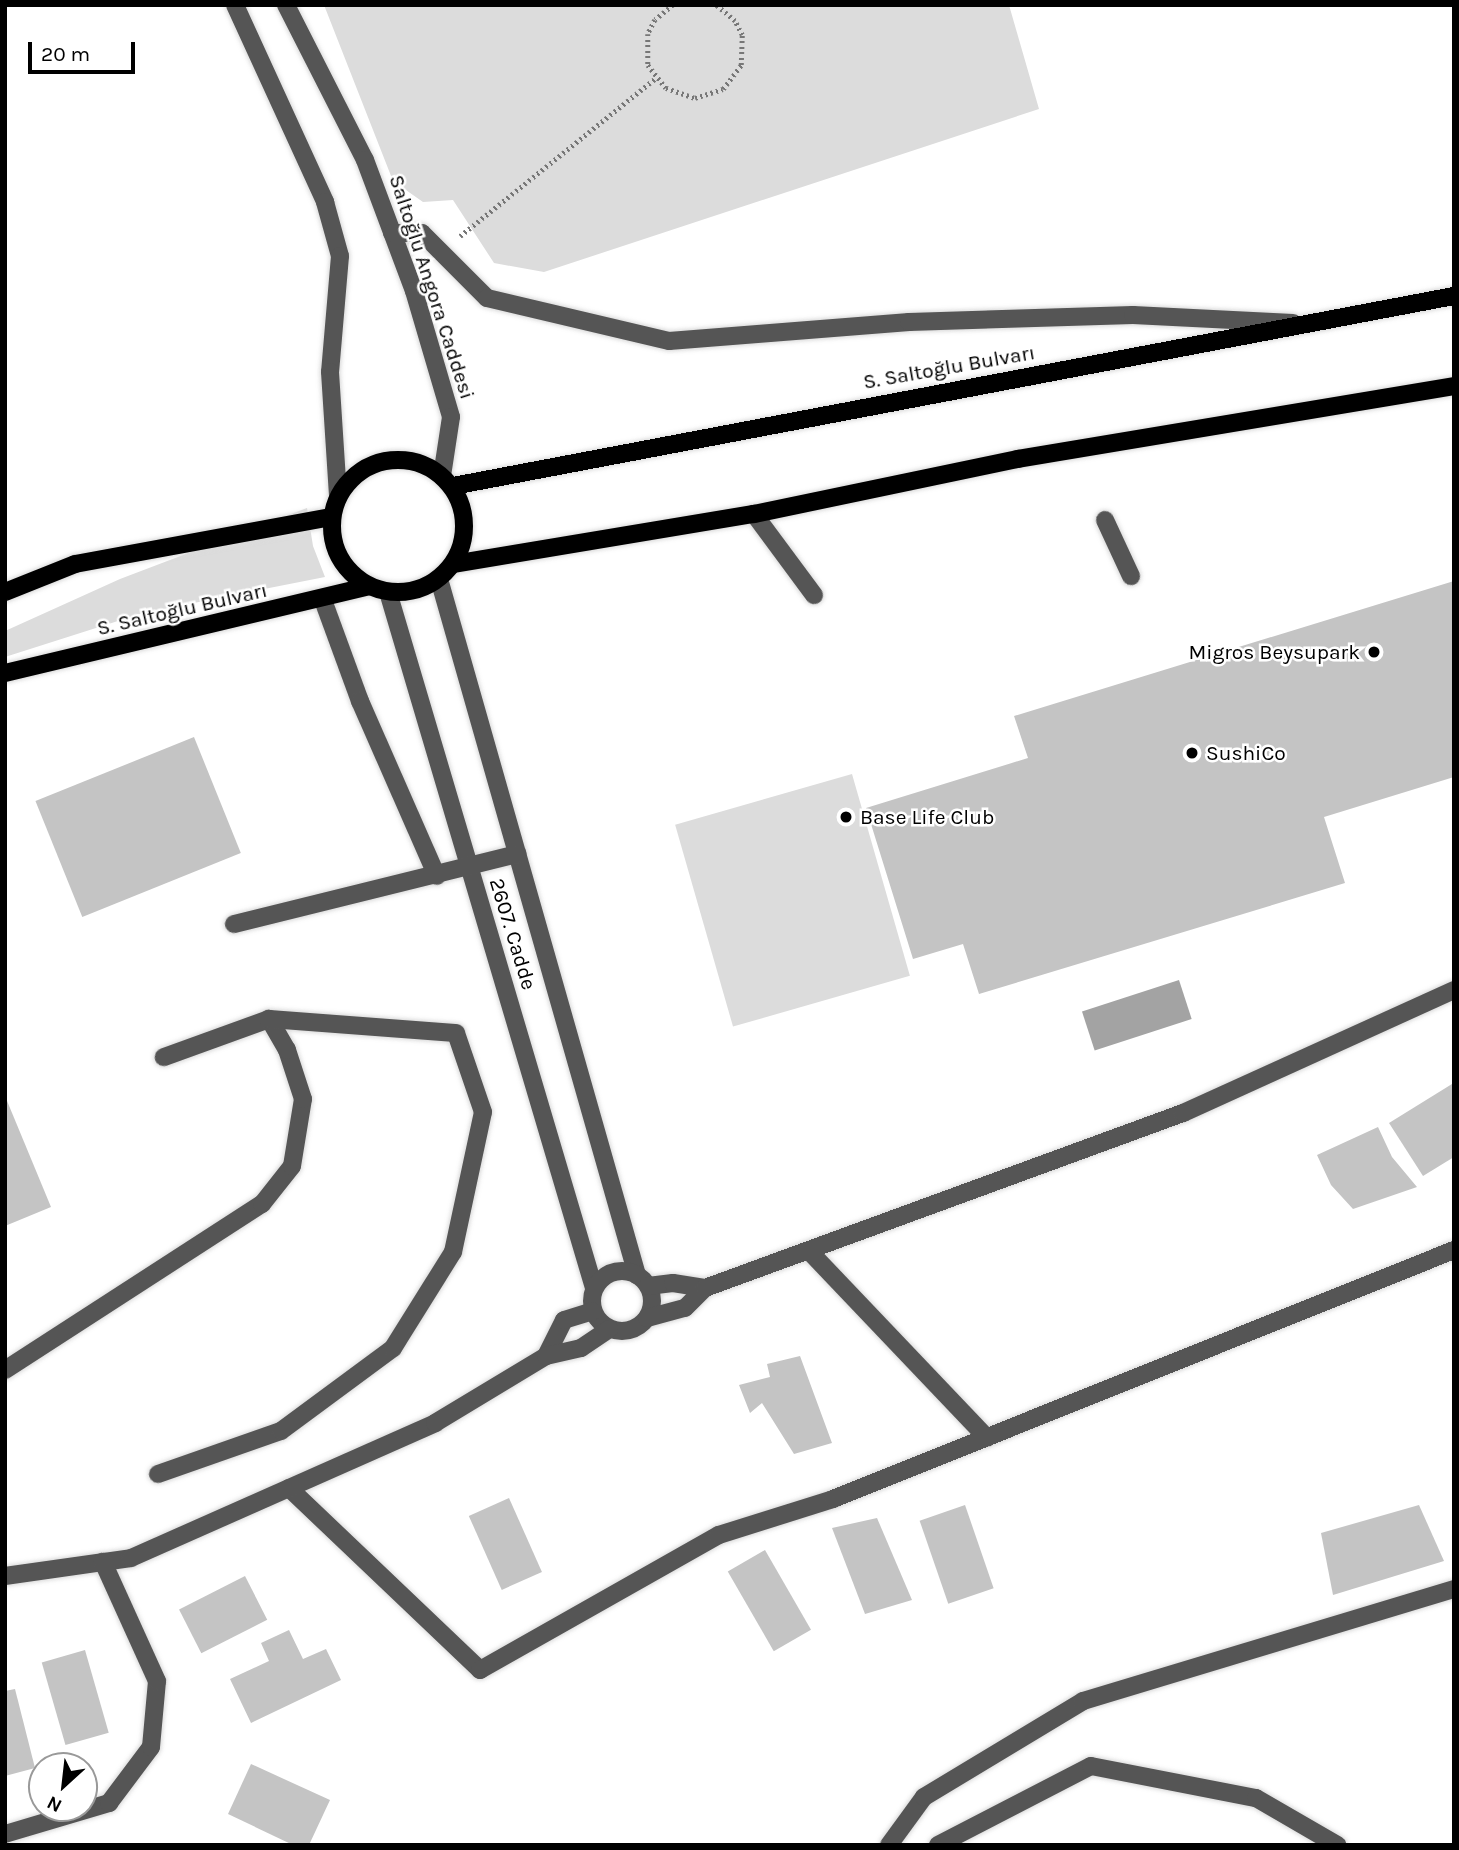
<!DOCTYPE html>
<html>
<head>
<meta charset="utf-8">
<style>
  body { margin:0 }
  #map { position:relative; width:1459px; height:1850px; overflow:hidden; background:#fff; font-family:Karla,sans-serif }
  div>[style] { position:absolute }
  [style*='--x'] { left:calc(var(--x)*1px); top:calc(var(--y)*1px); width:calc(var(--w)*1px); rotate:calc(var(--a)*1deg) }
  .green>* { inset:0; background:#dcdcdc; transform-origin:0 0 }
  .water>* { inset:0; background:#a3a3a3; transform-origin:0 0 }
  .building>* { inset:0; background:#c4c4c4; transform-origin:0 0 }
  .path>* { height:4.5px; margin-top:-2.25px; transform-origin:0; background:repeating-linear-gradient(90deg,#777 0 2px,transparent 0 5.5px) }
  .roads { filter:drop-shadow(0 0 2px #dbdbdb) drop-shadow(0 0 2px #dbdbdb) }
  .minor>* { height:18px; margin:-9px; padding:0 9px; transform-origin:9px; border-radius:9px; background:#555 }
  .minor>.ring { margin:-9px; padding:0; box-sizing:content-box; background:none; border:18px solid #555; border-radius:50% }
  .major>* { height:18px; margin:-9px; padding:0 9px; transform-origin:9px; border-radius:9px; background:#000 }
  .major>.ring { margin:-9px; padding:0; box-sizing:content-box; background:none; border:18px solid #000; border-radius:50% }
  .dots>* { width:19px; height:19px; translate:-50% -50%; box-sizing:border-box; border:4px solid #fff; border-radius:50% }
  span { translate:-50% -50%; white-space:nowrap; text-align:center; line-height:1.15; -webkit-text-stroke:5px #fff; paint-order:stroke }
  .street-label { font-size:21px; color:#000 }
  .poi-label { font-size:21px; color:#000 }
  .right { translate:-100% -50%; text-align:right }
  .left { translate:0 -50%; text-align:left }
  .frame { position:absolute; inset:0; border:7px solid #000; pointer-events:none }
  .north { position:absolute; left:28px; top:1752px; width:70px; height:70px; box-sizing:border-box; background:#fff; border:2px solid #999; border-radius:50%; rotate:207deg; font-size:19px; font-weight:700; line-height:28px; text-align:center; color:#000 }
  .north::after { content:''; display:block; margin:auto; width:24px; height:32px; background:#000; clip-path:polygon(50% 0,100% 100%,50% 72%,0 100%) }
  .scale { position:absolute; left:28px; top:42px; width:107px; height:32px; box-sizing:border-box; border:4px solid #000; border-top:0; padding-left:9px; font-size:21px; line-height:24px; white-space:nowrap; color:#000; -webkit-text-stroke:5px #fff; paint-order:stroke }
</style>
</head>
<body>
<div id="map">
  <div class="green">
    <i style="clip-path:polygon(324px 5px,1009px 5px,1039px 109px,544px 272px,494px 263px,453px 200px,423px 202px,393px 181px)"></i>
    <i style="clip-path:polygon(307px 508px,313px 546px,325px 577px,143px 613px,5px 657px,5px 631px,120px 579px)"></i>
    <i style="left:852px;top:774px;width:210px;height:184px;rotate:74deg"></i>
  </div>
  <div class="water">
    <i style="left:1179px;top:980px;width:41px;height:102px;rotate:72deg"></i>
  </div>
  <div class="building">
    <i style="clip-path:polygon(1454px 581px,1454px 777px,1324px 817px,1345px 883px,979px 994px,963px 944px,913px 959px,866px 808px,1028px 758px,1014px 716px)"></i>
    <i style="left:194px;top:737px;width:125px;height:171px;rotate:68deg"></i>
    <i style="clip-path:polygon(1452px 1084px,1454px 1157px,1423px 1176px,1389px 1123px)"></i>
    <i style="clip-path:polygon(5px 1096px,51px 1207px,5px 1226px)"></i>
    <i style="clip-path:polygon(1378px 1127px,1392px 1157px,1417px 1187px,1353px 1209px,1331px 1185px,1317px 1155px)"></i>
    <i style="clip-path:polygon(800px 1356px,832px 1443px,794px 1454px,762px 1403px,750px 1413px,739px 1385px,770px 1377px,767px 1364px)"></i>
    <i style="left:509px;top:1498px;width:81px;height:44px;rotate:66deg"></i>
    <i style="left:965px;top:1505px;width:88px;height:48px;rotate:71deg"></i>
    <i style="clip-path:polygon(1419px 1505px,1444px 1561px,1333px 1595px,1321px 1533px)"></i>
    <i style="clip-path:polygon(877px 1518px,912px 1600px,865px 1614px,832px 1528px)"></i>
    <i style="left:765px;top:1550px;width:92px;height:43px;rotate:60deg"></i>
    <i style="left:245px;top:1576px;width:49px;height:74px;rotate:63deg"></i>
    <i style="clip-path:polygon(289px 1630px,303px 1659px,326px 1649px,341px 1680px,251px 1723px,230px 1679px,269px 1661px,261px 1643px)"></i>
    <i style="left:85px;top:1650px;width:86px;height:45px;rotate:74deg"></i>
    <i style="clip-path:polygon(15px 1689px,35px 1768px,5px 1776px,5px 1691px)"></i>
    <i style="clip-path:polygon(251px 1764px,330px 1800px,309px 1845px,293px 1845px,228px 1814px)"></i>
  </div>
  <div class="path">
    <i style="--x:673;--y:5;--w:23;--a:140"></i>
    <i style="--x:655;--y:20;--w:16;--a:117"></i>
    <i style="--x:648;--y:34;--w:31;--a:90"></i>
    <i style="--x:648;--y:65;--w:29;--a:52"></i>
    <i style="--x:666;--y:88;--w:31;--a:19"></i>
    <i style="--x:695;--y:98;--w:29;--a:-18"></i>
    <i style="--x:723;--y:89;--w:30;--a:-53"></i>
    <i style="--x:741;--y:65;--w:30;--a:-88"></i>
    <i style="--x:742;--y:35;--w:16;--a:-117"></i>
    <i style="--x:735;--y:21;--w:25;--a:-140"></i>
    <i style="--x:460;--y:236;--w:252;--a:-38.9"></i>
  </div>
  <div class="roads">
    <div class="minor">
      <i style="--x:235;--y:5;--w:217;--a:65.4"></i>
      <i style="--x:325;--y:202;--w:56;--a:74.5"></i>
      <i style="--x:340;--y:256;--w:116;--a:94.9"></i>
      <i style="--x:330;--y:372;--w:124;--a:86.3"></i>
      <i style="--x:286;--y:5;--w:174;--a:63"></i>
      <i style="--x:365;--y:160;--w:140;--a:69.5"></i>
      <i style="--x:414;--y:291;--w:131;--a:73.6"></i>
      <i style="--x:451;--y:417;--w:60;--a:98.7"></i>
      <i style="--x:392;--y:233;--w:30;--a:0"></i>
      <i style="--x:422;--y:233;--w:92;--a:45"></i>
      <i style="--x:487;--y:298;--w:187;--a:13.3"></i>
      <i style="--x:669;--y:341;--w:241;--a:-4.5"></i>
      <i style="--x:909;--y:322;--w:224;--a:-1.8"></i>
      <i style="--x:1133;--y:315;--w:160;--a:2.9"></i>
      <i style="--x:754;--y:514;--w:101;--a:53.5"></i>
      <i style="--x:1105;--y:520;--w:62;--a:65.1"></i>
      <i style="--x:439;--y:579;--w:724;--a:74.12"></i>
      <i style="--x:388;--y:592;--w:726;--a:73.51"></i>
      <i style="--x:323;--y:600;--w:108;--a:69.9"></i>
      <i style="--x:360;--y:701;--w:191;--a:66.3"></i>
      <i style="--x:234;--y:924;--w:292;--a:-13.9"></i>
      <i style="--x:811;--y:1253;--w:255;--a:46.4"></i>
      <i class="ring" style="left:592px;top:1271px;width:42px;height:42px"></i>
      <i style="--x:648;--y:1286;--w:25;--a:-7"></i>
      <i style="--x:673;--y:1283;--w:32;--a:9"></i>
      <i style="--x:647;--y:1318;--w:39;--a:-15"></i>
      <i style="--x:685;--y:1308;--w:28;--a:-45"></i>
      <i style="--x:705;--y:1288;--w:509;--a:-20.11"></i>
      <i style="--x:1183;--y:1113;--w:298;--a:-24.4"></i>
      <i style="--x:546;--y:1356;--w:40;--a:-63.4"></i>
      <i style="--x:564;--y:1320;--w:30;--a:-17"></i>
      <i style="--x:5;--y:1370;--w:306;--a:-32.9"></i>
      <i style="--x:262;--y:1204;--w:48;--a:-51.7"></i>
      <i style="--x:292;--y:1166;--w:68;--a:-80.7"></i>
      <i style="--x:303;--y:1099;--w:52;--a:-108.1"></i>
      <i style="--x:287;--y:1050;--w:36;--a:-120"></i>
      <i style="--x:269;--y:1019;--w:112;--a:160.1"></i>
      <i style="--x:158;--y:1474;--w:130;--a:-19.3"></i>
      <i style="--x:281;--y:1431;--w:139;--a:-36.5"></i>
      <i style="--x:393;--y:1348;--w:113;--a:-58"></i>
      <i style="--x:453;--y:1252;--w:143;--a:-77.9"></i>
      <i style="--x:483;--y:1112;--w:83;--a:-108.9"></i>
      <i style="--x:456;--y:1033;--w:188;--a:-175.7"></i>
      <i style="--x:289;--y:1488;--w:264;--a:43.6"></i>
      <i style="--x:480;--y:1670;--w:274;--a:-29.5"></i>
      <i style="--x:719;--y:1535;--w:120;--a:-17.5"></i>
      <i style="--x:833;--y:1499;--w:669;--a:-21.85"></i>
      <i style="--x:5;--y:1576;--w:127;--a:-8.1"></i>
      <i style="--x:131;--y:1558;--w:333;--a:-23.9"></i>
      <i style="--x:435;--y:1423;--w:130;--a:-31.1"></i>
      <i style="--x:546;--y:1356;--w:36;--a:-13"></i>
      <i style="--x:581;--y:1348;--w:34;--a:-34"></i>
      <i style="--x:5;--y:1834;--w:109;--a:-16.6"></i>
      <i style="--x:109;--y:1803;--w:70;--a:-53.1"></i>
      <i style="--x:151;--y:1747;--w:66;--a:-84.8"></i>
      <i style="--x:157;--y:1681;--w:131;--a:-114.4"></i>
      <i style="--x:889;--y:1845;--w:59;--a:-53.9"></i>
      <i style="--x:924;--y:1797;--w:186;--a:-31.1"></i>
      <i style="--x:1083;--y:1701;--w:388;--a:-16.8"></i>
      <i style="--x:938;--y:1845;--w:172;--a:-27.3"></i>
      <i style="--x:1091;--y:1766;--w:168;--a:11"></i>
      <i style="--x:1256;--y:1798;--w:94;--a:30.1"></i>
    </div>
    <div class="major">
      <i class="ring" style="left:332px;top:460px;width:114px;height:114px"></i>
      <i style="--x:453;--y:486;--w:1019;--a:-10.75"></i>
      <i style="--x:454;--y:564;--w:304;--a:-9.5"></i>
      <i style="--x:754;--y:514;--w:270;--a:-11.8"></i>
      <i style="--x:1018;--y:459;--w:442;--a:-9.5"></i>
      <i style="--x:5;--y:592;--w:75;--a:-21.8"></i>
      <i style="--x:75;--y:564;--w:261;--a:-10.4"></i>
      <i style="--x:5;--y:673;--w:374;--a:-13.4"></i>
    </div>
  </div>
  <div class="dots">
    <i style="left:1374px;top:652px;background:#000"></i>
    <i style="left:1192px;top:753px;background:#000"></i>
    <i style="left:846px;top:817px;background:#000"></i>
  </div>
  <div class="street-label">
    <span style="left:432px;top:287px;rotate:72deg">Saltoğlu Angora Caddesi</span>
    <span style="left:949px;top:367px;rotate:-10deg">S. Saltoğlu Bulvarı</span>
    <span style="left:182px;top:609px;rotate:-13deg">S. Saltoğlu Bulvarı</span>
    <span style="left:513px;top:934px;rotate:73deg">2607. Cadde</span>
  </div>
  <div class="poi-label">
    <span class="right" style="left:1360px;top:652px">Migros Beysupark</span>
    <span class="left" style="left:1206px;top:753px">SushiCo</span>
    <span class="left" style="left:860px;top:817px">Base Life Club</span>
  </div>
  <div class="frame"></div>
  <div class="north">N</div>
  <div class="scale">20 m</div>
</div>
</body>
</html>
